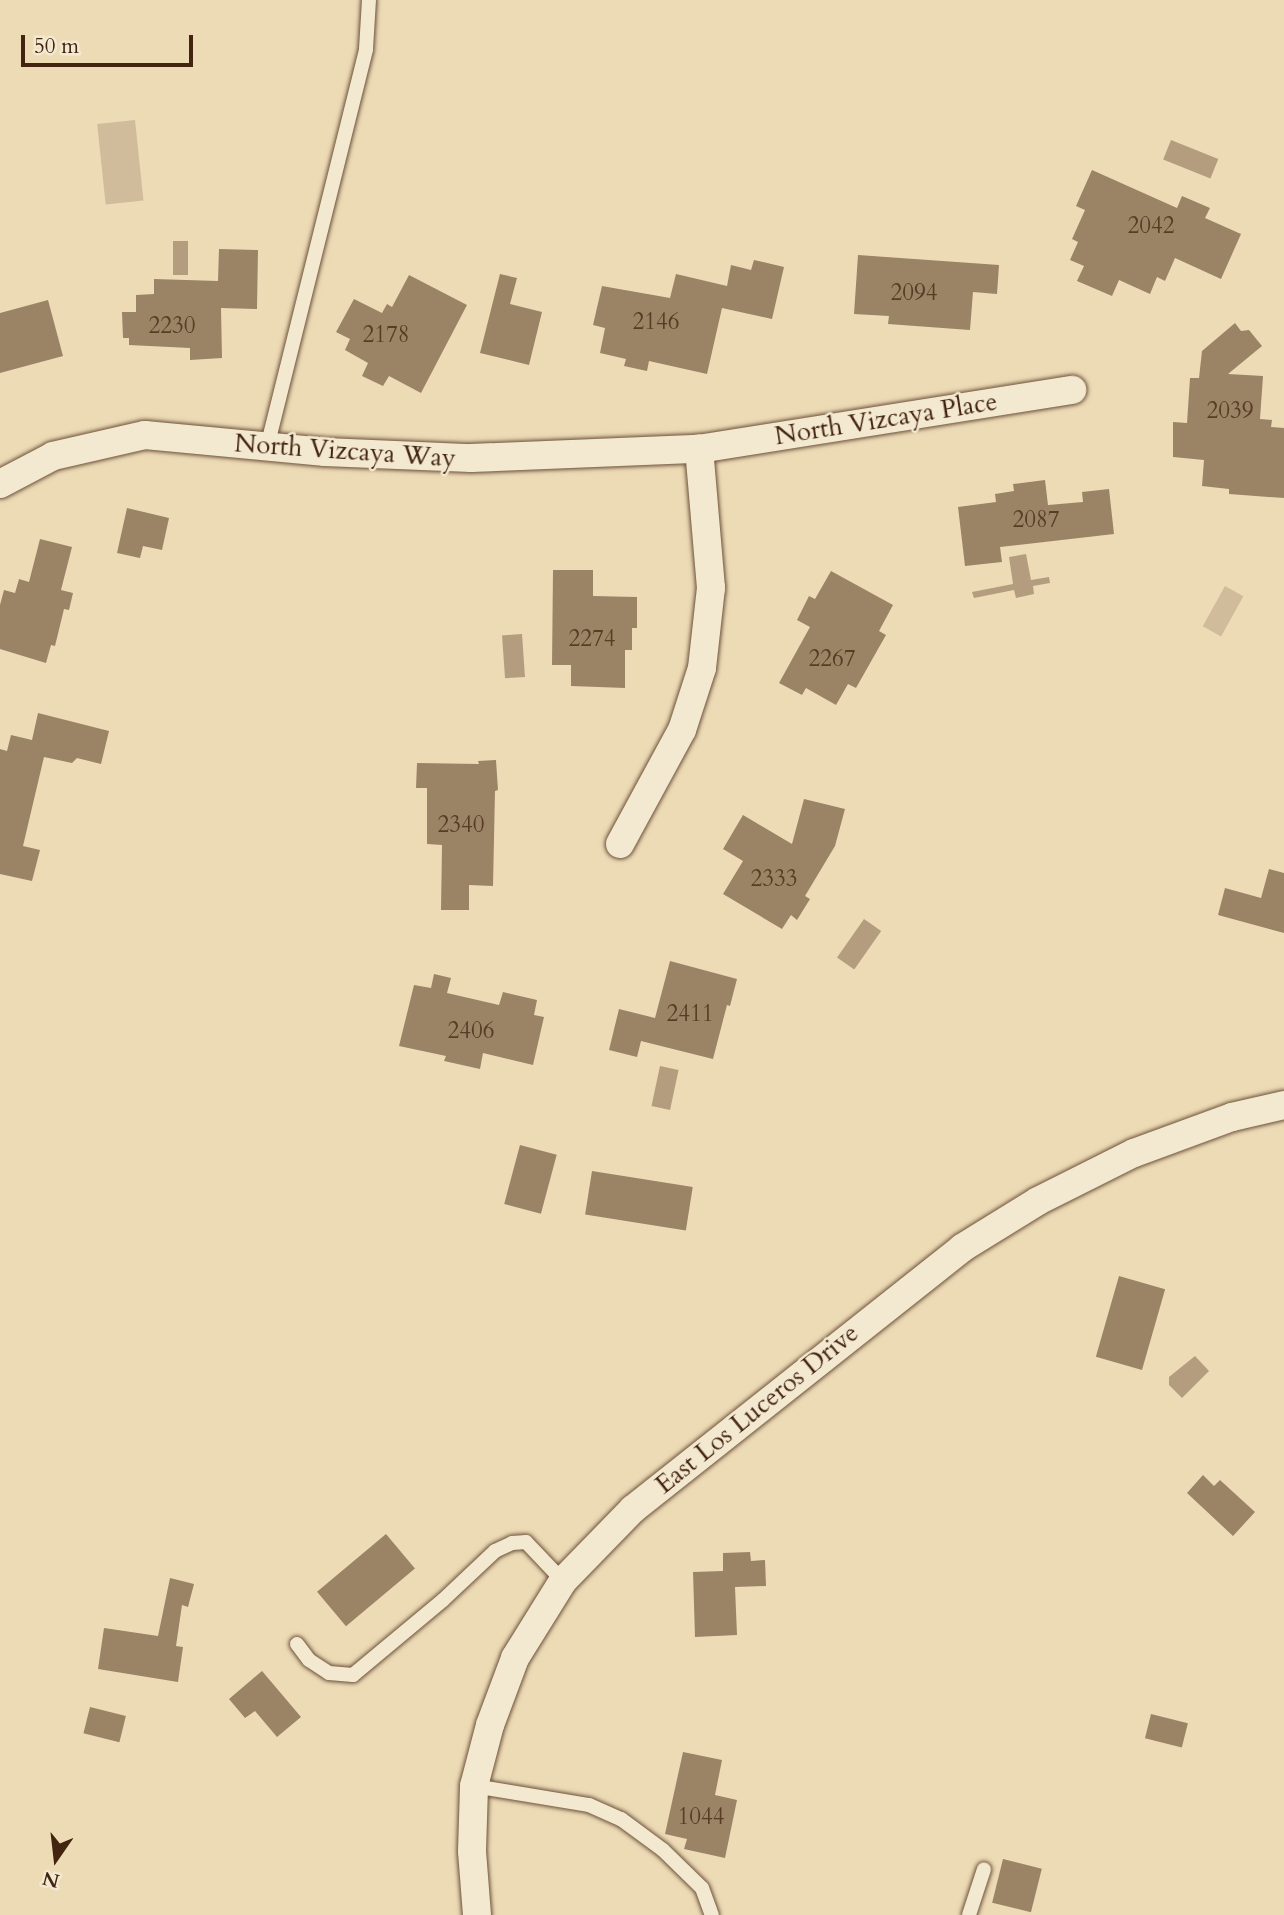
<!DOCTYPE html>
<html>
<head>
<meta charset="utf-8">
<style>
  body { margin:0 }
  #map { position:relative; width:1284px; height:1915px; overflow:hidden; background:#eddbb6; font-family:Cardo,serif }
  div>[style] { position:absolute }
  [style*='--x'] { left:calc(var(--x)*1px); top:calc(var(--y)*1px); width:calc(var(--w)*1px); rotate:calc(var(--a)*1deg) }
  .green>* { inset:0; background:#d0bc9a; transform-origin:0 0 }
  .water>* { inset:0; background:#b39d7e; transform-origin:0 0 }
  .building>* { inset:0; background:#9b8366; transform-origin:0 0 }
  .roads { filter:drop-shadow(0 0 2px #6d523a) drop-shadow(0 0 2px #6d523a) }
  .service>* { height:14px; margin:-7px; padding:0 7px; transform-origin:7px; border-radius:7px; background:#f3e8d0 }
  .minor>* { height:28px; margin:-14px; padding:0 14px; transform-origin:14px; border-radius:14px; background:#f3e8d0 }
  span { translate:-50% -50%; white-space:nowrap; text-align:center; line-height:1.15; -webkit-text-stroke:5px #f3e8d0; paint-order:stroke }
  .number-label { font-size:23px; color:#583c26 }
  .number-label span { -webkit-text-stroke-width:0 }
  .street-label { font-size:26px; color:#422410 }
  .north { position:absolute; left:21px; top:1824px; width:70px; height:70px; -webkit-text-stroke:5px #f3e8d0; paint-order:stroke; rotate:194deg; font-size:19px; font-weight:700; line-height:28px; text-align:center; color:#422410 }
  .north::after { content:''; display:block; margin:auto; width:24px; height:32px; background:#422410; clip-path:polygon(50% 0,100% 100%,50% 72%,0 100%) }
  .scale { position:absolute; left:21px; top:35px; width:172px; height:32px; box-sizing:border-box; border:4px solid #422410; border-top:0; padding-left:9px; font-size:21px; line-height:24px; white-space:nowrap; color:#422410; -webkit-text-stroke:5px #f3e8d0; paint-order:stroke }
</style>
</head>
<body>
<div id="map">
  <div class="green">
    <i style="left:135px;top:120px;width:81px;height:38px;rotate:84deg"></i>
    <i style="left:1225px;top:586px;width:21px;height:46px;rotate:29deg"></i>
  </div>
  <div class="water">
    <i style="left:1171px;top:140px;width:51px;height:21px;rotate:22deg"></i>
    <i style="left:188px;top:241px;width:34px;height:15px;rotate:90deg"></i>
    <i style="clip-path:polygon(1026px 554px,1031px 580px,1049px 577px,1050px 583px,1033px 586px,1034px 594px,1016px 598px,1014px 590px,974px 598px,972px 592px,1013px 584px,1009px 557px)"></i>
    <i style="left:522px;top:634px;width:43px;height:20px;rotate:86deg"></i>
    <i style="left:864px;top:919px;width:21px;height:47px;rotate:35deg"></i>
    <i style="left:660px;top:1066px;width:19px;height:41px;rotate:12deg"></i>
    <i style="clip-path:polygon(1195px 1356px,1209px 1371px,1182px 1398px,1169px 1385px,1169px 1377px)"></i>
  </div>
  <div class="building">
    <i style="clip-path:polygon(1092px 170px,1177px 208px,1182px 196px,1210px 208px,1205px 218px,1241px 234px,1221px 279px,1175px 258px,1165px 281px,1157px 277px,1150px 294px,1119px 280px,1112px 296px,1077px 281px,1084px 266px,1070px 260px,1078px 242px,1072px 239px,1085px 210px,1076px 206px)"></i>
    <i style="clip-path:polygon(219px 249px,258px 250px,257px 309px,221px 308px,222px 358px,190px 360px,190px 348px,129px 345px,129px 338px,123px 338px,122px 312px,136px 312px,136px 295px,154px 294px,154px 279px,218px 281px)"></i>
    <i style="clip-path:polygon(858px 255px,999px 265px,997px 294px,973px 292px,970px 330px,888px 324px,889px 316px,854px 314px)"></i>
    <i style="clip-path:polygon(754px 260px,784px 267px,772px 319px,722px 308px,707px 374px,649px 361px,647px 371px,624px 366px,626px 359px,600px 353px,605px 328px,593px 325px,602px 286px,670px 298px,676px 274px,727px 286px,731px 265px,751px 270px)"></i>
    <i style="clip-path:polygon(500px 274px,517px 278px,510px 304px,542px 312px,529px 365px,480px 353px)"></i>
    <i style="clip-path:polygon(409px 275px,467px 305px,421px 393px,389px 376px,383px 386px,362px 376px,368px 363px,345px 350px,350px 339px,336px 332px,354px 299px,382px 313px,387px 304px,392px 307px)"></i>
    <i style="clip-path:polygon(48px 300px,63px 356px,0 373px,0 313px)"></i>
    <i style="clip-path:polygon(1235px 323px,1241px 331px,1249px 330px,1262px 346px,1228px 374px,1263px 376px,1260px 419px,1272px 420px,1271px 427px,1284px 428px,1284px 498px,1229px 494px,1229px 489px,1202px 486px,1204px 460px,1173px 457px,1173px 422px,1187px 423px,1190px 378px,1199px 378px,1202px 351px)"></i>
    <i style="clip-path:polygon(1045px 480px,1048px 505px,1083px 502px,1082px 492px,1109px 489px,1114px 534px,1000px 547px,1002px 562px,965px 566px,958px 507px,996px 502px,995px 494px,1014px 491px,1013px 484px)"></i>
    <i style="clip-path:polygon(127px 508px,169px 518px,162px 550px,143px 546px,140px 558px,117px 553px)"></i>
    <i style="clip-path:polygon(40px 539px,72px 547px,61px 590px,73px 593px,69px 610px,64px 609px,55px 646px,51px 645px,46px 663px,0 649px,0 605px,4px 590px,15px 593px,19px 579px,29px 582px)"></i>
    <i style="clip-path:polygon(553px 570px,593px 570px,593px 596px,637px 597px,637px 628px,632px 628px,632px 650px,625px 650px,625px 688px,571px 686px,571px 665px,552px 665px)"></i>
    <i style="clip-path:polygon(831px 571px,893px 605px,879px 631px,886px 635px,856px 688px,848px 684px,836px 705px,806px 688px,802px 695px,779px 683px,810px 627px,797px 620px,809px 596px,815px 599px)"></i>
    <i style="clip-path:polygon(38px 713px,109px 731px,101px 764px,77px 758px,72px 763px,44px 757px,23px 846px,40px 850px,32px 881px,0 874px,0 749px,7px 751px,11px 735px,32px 740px)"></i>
    <i style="clip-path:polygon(496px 760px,498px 790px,495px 791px,493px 886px,469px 885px,469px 910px,441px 910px,442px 845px,427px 844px,427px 788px,416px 788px,417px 763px,479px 764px,478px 761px)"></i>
    <i style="clip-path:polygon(804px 799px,845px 809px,835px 846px,805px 896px,810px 899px,797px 920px,791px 915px,782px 929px,723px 894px,743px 861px,723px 849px,743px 815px,792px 844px)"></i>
    <i style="clip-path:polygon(1269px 869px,1284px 873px,1284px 933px,1218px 915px,1225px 888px,1261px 898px)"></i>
    <i style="clip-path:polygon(670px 961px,737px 979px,730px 1006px,727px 1005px,713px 1059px,641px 1041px,637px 1057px,609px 1050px,619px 1009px,655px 1018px)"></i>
    <i style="clip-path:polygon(434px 974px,451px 978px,447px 993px,499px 1005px,503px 992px,537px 1000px,534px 1015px,544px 1017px,533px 1065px,483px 1053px,480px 1069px,444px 1061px,446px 1056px,399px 1046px,414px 985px,431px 988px)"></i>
    <i style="left:520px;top:1145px;width:38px;height:61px;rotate:15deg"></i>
    <i style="left:592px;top:1171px;width:102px;height:44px;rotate:9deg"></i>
    <i style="left:1119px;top:1276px;width:48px;height:84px;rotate:16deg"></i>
    <i style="clip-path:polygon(1203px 1475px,1214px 1486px,1220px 1480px,1255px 1512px,1233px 1536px,1187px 1493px)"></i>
    <i style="left:386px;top:1534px;width:45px;height:90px;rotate:50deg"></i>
    <i style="clip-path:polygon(750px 1552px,751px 1561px,765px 1560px,766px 1586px,735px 1587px,737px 1635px,695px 1637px,693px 1572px,723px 1571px,723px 1553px)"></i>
    <i style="clip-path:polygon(170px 1578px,194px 1584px,188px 1607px,182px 1605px,176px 1646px,183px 1647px,178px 1682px,98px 1669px,104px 1628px,158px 1636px)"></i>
    <i style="clip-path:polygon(262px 1671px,301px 1717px,277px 1737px,255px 1711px,245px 1718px,229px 1699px)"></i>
    <i style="left:90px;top:1707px;width:37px;height:27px;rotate:14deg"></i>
    <i style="left:1151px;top:1714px;width:38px;height:25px;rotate:14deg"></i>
    <i style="clip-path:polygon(683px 1752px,722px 1760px,715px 1795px,737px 1800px,725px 1858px,684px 1849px,687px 1839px,665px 1834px)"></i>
    <i style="left:1003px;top:1859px;width:40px;height:45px;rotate:14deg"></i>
  </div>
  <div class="roads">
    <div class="service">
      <i style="--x:267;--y:447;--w:410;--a:-76"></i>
      <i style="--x:366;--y:49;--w:49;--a:-86.5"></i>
      <i style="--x:297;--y:1644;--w:20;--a:53"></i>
      <i style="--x:309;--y:1660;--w:24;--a:33"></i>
      <i style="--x:329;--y:1673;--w:24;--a:5"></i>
      <i style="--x:353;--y:1675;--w:117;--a:-39.8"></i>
      <i style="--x:443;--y:1600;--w:71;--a:-43.3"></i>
      <i style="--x:495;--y:1551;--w:19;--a:-25"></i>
      <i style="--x:512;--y:1543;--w:14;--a:-4"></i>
      <i style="--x:526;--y:1542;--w:54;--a:46.5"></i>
      <i style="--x:474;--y:1786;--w:117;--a:9.4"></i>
      <i style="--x:589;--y:1805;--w:35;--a:24"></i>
      <i style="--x:621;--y:1819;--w:52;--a:36.4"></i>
      <i style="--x:663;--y:1850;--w:54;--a:44.3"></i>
      <i style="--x:702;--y:1888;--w:29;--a:70"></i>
      <i style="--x:969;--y:1915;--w:48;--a:-71.9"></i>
    </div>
    <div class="minor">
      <i style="--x:0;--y:484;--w:60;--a:-27.8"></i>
      <i style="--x:53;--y:456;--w:94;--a:-12.9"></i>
      <i style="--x:145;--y:435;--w:181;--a:5.4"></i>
      <i style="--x:325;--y:452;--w:146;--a:2.4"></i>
      <i style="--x:471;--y:458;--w:228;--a:-2.3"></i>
      <i style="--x:699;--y:449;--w:378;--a:-9"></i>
      <i style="--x:620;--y:844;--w:130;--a:-61.5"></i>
      <i style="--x:682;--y:730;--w:65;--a:-72.1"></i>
      <i style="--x:702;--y:668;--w:81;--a:-83.6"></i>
      <i style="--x:711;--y:588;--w:140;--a:-94.9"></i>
      <i style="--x:477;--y:1915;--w:64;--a:-94.5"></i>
      <i style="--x:472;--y:1851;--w:65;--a:-88.2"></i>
      <i style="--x:474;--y:1786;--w:63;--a:-75.3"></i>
      <i style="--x:490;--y:1725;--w:72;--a:-69.5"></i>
      <i style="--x:515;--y:1658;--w:91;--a:-58.1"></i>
      <i style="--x:563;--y:1581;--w:100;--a:-45.8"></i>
      <i style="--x:633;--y:1509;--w:420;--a:-38.4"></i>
      <i style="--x:962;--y:1248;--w:89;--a:-31.7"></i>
      <i style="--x:1038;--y:1201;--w:107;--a:-26.6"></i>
      <i style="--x:1134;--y:1153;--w:104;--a:-20.2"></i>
      <i style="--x:1232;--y:1117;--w:53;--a:-13"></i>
    </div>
  </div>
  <div class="number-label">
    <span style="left:1151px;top:226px">2042</span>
    <span style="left:914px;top:293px">2094</span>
    <span style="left:656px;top:322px">2146</span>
    <span style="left:172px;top:326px">2230</span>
    <span style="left:386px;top:335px">2178</span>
    <span style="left:1230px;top:411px">2039</span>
    <span style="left:1036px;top:520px">2087</span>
    <span style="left:592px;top:639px">2274</span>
    <span style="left:832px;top:659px">2267</span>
    <span style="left:461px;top:825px">2340</span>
    <span style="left:774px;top:879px">2333</span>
    <span style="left:690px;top:1014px">2411</span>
    <span style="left:471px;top:1031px">2406</span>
    <span style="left:701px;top:1817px">1044</span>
  </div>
  <div class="street-label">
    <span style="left:886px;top:419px;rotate:-9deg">North Vizcaya Place</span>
    <span style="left:345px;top:451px;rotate:4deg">North Vizcaya Way</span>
    <span style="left:757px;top:1409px;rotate:-39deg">East Los Luceros Drive</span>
  </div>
  <div class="north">N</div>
  <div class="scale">50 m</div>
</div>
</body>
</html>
